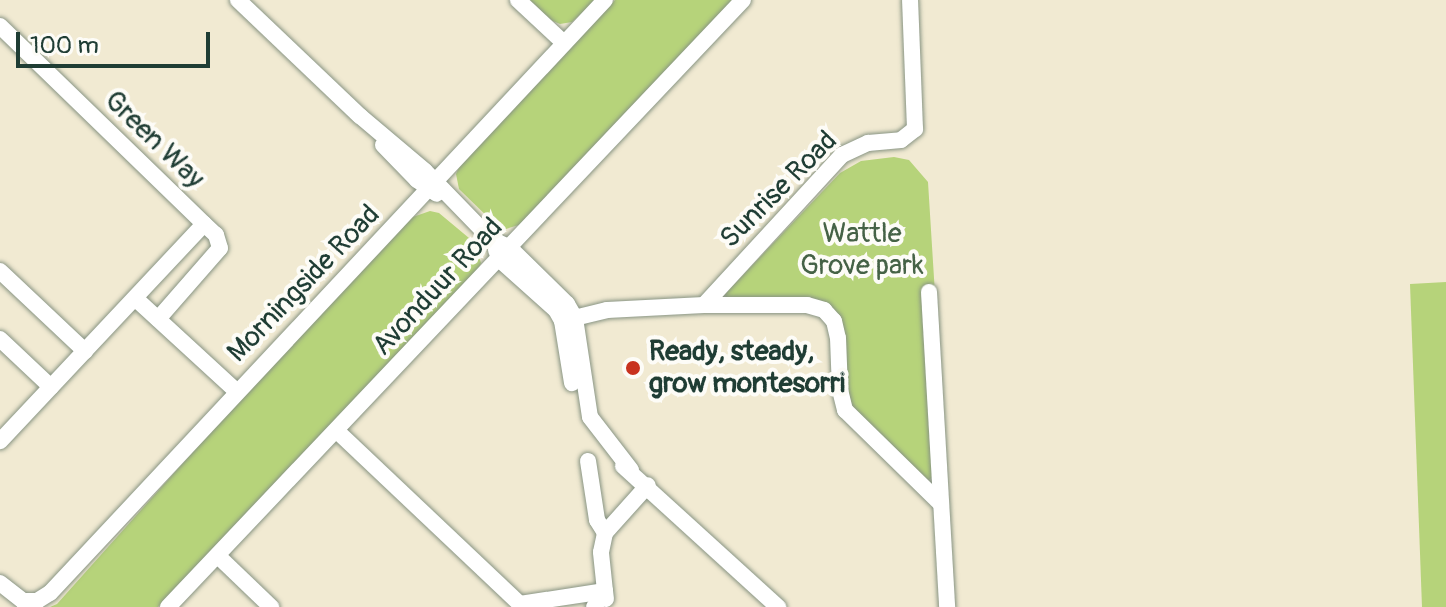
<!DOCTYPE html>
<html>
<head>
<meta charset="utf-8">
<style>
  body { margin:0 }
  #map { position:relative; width:1446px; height:607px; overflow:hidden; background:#f1ead2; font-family:Pangolin,sans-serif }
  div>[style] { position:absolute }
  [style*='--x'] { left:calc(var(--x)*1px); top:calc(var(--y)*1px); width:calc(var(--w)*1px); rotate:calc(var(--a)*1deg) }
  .green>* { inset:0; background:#b6d37a }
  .roads { filter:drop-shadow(0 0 2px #889483) drop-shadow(0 0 2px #889483) }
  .minor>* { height:16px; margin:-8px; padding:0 8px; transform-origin:8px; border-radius:8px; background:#fff }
  .dots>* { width:22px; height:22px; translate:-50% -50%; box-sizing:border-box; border:4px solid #fdfcf7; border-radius:50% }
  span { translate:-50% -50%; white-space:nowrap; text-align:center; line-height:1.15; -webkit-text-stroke:8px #fdfcf7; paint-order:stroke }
  .street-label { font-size:28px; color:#1f3d34 }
  .park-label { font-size:28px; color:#456246 }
  .poi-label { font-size:28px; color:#1f3d34; font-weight:700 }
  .left { translate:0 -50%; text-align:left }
  .scale { position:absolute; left:16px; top:32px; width:194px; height:36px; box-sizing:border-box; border:4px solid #1f3d34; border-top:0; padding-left:10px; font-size:24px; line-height:28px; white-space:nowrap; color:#1f3d34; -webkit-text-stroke:6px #fdfcf7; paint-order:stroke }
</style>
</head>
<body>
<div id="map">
  <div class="green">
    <i style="clip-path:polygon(528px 0,596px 0,572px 22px,560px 24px,548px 19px)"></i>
    <i style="clip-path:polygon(615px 0,734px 0,525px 223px,506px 229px,496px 225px,459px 189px,456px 174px,460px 165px)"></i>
    <i style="clip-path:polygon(894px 157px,909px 160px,928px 182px,941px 390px,934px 476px,926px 482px,852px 409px,833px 313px,726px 299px,725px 294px,840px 173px,861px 161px)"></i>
    <i style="clip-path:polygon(430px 211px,439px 213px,475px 243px,481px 263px,476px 274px,256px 513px,158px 607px,50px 607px,57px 604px,243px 396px,410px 218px)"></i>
    <i style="clip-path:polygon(1446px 282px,1446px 607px,1422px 607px,1410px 284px)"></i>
  </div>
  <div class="roads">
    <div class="minor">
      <i style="--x:238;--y:0;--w:168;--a:43.6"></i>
      <i style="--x:360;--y:116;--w:85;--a:40.2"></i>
      <i style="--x:425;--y:171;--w:95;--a:45.9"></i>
      <i style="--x:491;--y:239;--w:21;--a:25"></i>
      <i style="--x:510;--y:248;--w:80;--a:44.5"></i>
      <i style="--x:567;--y:304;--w:16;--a:60"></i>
      <i style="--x:575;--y:318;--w:100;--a:81.4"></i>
      <i style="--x:590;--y:417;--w:67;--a:52.3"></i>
      <i style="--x:518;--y:0;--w:63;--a:43.1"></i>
      <i style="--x:0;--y:26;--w:284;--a:44.1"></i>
      <i style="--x:204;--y:224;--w:298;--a:133.2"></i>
      <i style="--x:383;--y:145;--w:49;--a:45.8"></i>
      <i style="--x:417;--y:180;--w:24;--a:35"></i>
      <i style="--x:496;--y:250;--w:11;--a:68"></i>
      <i style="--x:500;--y:260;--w:75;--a:41.8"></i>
      <i style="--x:556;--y:310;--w:13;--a:61"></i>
      <i style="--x:562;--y:321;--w:63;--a:80.8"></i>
      <i style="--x:0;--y:271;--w:117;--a:43.3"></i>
      <i style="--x:929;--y:292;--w:316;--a:86.7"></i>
      <i style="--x:136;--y:299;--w:137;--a:42.6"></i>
      <i style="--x:704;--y:305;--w:204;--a:-47.4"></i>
      <i style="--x:842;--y:155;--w:29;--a:-25"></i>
      <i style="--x:868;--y:143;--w:33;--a:-5"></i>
      <i style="--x:901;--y:140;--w:18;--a:-38"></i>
      <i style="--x:915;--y:129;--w:129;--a:-92.2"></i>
      <i style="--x:158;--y:319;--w:94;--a:-48.9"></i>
      <i style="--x:220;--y:248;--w:14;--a:-107"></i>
      <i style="--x:216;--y:235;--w:16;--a:-137"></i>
      <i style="--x:562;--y:321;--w:46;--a:-13.7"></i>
      <i style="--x:607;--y:310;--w:97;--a:-3"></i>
      <i style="--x:704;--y:305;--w:103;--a:0"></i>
      <i style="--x:807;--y:305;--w:18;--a:16"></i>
      <i style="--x:824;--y:310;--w:15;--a:48"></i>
      <i style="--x:834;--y:321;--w:17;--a:77"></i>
      <i style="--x:838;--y:338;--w:52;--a:87.8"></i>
      <i style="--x:840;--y:390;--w:21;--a:76"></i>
      <i style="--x:845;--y:410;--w:133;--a:44.4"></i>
      <i style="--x:0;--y:339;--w:70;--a:43.3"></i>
      <i style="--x:338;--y:432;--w:255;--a:43.4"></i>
      <i style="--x:588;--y:461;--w:60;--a:81.3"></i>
      <i style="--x:597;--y:520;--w:15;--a:58"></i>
      <i style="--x:623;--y:466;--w:210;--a:42.3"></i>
      <i style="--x:218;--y:556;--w:74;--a:43.9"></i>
      <i style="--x:0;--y:583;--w:29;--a:38"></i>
      <i style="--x:23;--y:601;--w:14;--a:0"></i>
      <i style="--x:37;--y:601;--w:15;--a:-32"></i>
      <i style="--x:50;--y:593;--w:812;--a:-46.9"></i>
      <i style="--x:520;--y:604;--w:86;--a:-8.7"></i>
      <i style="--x:605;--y:591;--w:8;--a:83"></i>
      <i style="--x:168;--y:607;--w:836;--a:-46.55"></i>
      <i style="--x:594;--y:607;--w:19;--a:-55"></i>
      <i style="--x:605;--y:591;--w:39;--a:-96"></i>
      <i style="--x:601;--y:552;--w:19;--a:-78"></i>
      <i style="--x:605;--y:533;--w:64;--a:-48.1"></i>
    </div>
  </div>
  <div class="dots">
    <i style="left:633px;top:368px;background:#c8321e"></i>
  </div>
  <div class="street-label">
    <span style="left:154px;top:140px;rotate:44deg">Green Way</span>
    <span style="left:779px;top:190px;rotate:-45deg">Sunrise Road</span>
    <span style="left:304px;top:284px;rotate:-46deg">Morningside Road</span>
    <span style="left:438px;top:287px;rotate:-47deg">Avonduur Road</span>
  </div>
  <div class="park-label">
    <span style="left:862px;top:250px">Wattle<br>Grove park</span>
  </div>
  <div class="poi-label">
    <span class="left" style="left:649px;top:368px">Ready, steady,<br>grow montesorri</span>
  </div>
  <div class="scale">100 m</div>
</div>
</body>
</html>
